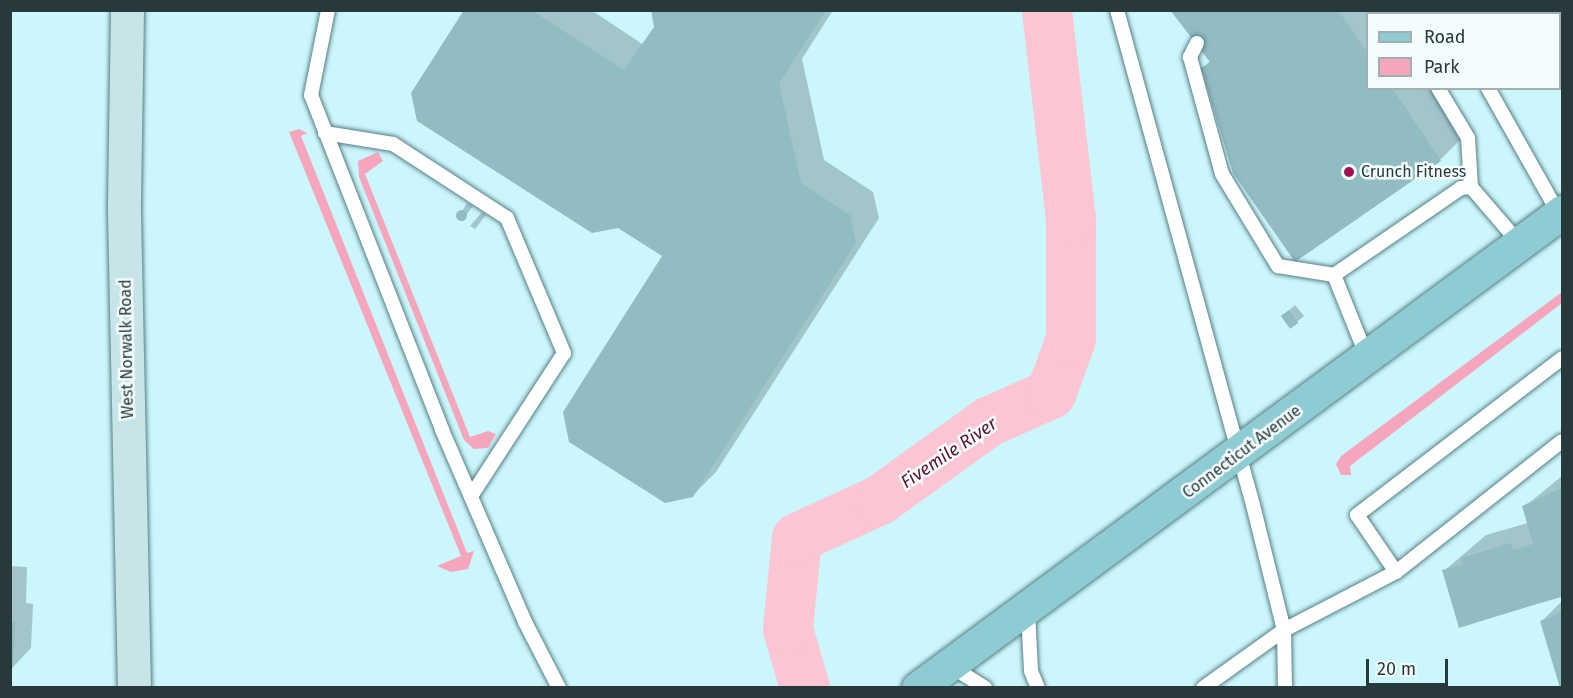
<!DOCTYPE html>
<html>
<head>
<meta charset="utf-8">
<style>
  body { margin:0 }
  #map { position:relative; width:1573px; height:698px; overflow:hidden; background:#cbf7fc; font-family:"Fira Sans",sans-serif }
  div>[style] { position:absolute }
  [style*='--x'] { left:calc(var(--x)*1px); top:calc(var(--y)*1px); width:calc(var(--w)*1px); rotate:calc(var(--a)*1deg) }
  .green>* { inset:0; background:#f6a6bc }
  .shadow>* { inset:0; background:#0003 }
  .river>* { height:50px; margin:-25px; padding:0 25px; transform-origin:25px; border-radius:25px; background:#fcc5d3 }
  .building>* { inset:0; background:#91bcc1; transform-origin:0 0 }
  .round { border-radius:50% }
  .roads { filter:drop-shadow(0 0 2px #567f83) drop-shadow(0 0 2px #567f83) }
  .service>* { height:14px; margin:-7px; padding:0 7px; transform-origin:7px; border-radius:7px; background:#fff }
  .secondary>* { height:33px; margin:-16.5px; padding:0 16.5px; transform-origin:16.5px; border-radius:16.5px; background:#c7e5e8 }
  .primary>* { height:33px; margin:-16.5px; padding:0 16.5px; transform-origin:16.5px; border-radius:16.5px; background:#8ecbd2 }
  .dots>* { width:16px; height:16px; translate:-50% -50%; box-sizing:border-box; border:3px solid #f4fdfe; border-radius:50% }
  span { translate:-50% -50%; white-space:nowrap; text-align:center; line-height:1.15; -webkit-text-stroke:5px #f4fdfe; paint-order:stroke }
  .poi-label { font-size:16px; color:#28393b }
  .left { translate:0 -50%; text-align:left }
  .street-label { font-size:16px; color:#28393b }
  .water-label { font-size:18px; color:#5e1230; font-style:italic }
  .frame { position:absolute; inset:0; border:12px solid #28393b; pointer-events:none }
  .legend { position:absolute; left:1366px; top:12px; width:195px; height:78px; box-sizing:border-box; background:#f4fdfe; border:2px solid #a2afb0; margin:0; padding:8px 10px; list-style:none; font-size:18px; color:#28393b }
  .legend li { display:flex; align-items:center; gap:12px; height:30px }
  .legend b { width:30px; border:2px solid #a2afb0 }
  .scale { position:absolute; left:1366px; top:659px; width:82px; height:27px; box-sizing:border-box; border:3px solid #28393b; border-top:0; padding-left:8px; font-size:18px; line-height:21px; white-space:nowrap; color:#28393b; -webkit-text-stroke:4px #f4fdfe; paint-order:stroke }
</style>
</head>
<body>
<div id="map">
  <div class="green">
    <i style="clip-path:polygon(299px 129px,307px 133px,301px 136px,467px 553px,474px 551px,468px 569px,451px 572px,437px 566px,461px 556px,289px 132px)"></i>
    <i style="clip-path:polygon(378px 152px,383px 161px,365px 174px,470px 437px,488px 431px,496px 434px,488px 448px,474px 449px,464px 440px,359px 177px,358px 161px)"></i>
    <i style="clip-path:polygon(1562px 292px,1562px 303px,1350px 466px,1351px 475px,1341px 475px,1336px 464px,1341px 456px)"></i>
  </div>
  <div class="shadow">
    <i style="clip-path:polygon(466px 10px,591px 10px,644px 45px,656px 27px,652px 10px,833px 10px,802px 59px,824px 160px,873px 192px,879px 218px,716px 472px,692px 496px,664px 256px)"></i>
    <i style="clip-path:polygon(1171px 10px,1377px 10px,1368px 14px,1368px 88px,1431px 88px,1464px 136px,1441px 159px,1295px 260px,1202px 69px,1211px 60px)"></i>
    <i style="clip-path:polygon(1469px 10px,1559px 10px,1562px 58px,1560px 61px,1560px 14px)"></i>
    <i style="clip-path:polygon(467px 203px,473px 206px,462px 221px,458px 218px)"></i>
    <i style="clip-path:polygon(482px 212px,486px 215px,475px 229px,470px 226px)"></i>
    <i style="clip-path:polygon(1295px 305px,1304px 316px,1297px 322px,1283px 316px)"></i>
    <i style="clip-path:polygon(1562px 476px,1562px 597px,1460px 626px,1444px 571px,1486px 535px,1528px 523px,1524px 507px)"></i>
    <i style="clip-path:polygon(10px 566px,27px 567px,26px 603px,33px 604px,31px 648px,13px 667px)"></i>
    <i style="clip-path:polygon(1562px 601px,1562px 688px,1561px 688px,1542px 621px)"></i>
  </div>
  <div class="river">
    <i style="--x:805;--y:688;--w:61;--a:-106.1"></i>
    <i style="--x:788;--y:629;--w:91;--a:-84.4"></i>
    <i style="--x:797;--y:538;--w:91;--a:-24.6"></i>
    <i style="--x:880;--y:500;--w:133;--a:-35.8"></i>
    <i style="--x:988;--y:422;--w:69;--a:-24"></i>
    <i style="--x:1051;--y:394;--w:59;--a:-70"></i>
    <i style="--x:1071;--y:339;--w:120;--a:-90"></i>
    <i style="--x:1071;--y:219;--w:210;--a:-96.6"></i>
  </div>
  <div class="building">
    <i style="clip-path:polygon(464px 10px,531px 10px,624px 70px,654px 27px,651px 10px,826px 10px,779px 84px,801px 183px,850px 215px,856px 243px,693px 497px,665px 503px,569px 442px,563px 412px,662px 256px,618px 228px,592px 233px,417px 121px,411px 93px)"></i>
    <i style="clip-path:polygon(1170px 10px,1338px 10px,1368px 54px,1368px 88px,1392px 88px,1441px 161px,1295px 262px,1233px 173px,1201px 68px,1210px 62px)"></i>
    <i style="left:1467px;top:10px;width:66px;height:4px"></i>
    <i class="round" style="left:455.5px;top:209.5px;width:11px;height:11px"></i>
    <i style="left:1289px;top:310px;width:16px;height:10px;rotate:55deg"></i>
    <i style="clip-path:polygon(1562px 488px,1562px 596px,1459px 628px,1442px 570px,1463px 564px,1461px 558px,1511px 543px,1513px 550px,1533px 544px,1522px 506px)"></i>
    <i style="clip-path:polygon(1562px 612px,1562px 688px,1560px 688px,1540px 621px)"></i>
    <i style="clip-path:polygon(10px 622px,15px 622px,13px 668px,10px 668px)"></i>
  </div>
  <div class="roads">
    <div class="service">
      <i style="--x:328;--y:10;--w:87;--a:101.3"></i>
      <i style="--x:311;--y:95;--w:360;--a:68.6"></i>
      <i style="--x:442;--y:430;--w:209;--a:66.6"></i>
      <i style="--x:525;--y:622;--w:74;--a:62.7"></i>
      <i style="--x:1117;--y:10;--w:513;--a:74.64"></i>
      <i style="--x:1253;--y:505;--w:129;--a:76.1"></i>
      <i style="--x:1284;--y:630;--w:58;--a:89"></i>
      <i style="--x:1393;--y:10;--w:4;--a:63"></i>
      <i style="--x:1444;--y:10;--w:4;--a:76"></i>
      <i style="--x:1464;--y:10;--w:4;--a:63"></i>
      <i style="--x:1559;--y:10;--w:4;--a:34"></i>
      <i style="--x:1197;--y:43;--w:16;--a:117"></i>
      <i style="--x:1190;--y:57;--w:121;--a:74.7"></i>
      <i style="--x:1222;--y:174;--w:108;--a:58.7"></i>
      <i style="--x:1278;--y:266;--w:57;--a:9.1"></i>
      <i style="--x:1438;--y:88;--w:58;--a:59"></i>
      <i style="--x:1468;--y:138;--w:49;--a:86.5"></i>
      <i style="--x:1488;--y:88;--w:145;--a:60.6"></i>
      <i style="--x:325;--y:133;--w:69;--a:9.2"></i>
      <i style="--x:393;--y:144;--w:136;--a:33"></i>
      <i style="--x:507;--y:218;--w:147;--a:67.1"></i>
      <i style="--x:564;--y:353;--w:171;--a:123"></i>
      <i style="--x:1367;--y:357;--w:88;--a:-111.9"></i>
      <i style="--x:1334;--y:275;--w:154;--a:-34.4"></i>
      <i style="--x:1461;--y:188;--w:10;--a:-6"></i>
      <i style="--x:1471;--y:187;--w:75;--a:49.3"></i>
      <i style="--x:1396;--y:572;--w:69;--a:-124.4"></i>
      <i style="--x:1357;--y:515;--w:258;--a:-37.4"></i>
      <i style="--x:1028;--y:611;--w:60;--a:87.1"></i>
      <i style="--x:1031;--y:671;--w:18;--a:68"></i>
      <i style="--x:952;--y:667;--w:39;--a:32"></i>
      <i style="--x:1203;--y:688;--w:100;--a:-35.6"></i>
      <i style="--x:1284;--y:630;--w:126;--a:-27.4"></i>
      <i style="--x:1396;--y:572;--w:211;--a:-38.3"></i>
    </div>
    <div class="secondary">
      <i style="--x:127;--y:10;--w:202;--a:90.9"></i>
      <i style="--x:124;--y:212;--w:476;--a:88.8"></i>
    </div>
    <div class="primary">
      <i style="--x:918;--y:688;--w:801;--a:-36.47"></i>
    </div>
  </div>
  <div class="dots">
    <i style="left:1349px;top:172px;background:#a31052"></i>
  </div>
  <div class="poi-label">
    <span class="left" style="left:1361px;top:172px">Crunch Fitness</span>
  </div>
  <div class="street-label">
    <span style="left:127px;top:349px;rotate:-91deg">West Norwalk Road</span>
    <span style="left:1242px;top:452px;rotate:-37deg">Connecticut Avenue</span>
  </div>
  <div class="water-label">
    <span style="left:949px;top:453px;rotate:-34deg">Fivemile River</span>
  </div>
  <div class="frame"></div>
  <ul class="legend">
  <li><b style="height:8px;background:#8ecbd2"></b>Road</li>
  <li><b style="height:16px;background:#f6a6bc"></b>Park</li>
  </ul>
  <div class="scale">20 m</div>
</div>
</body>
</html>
